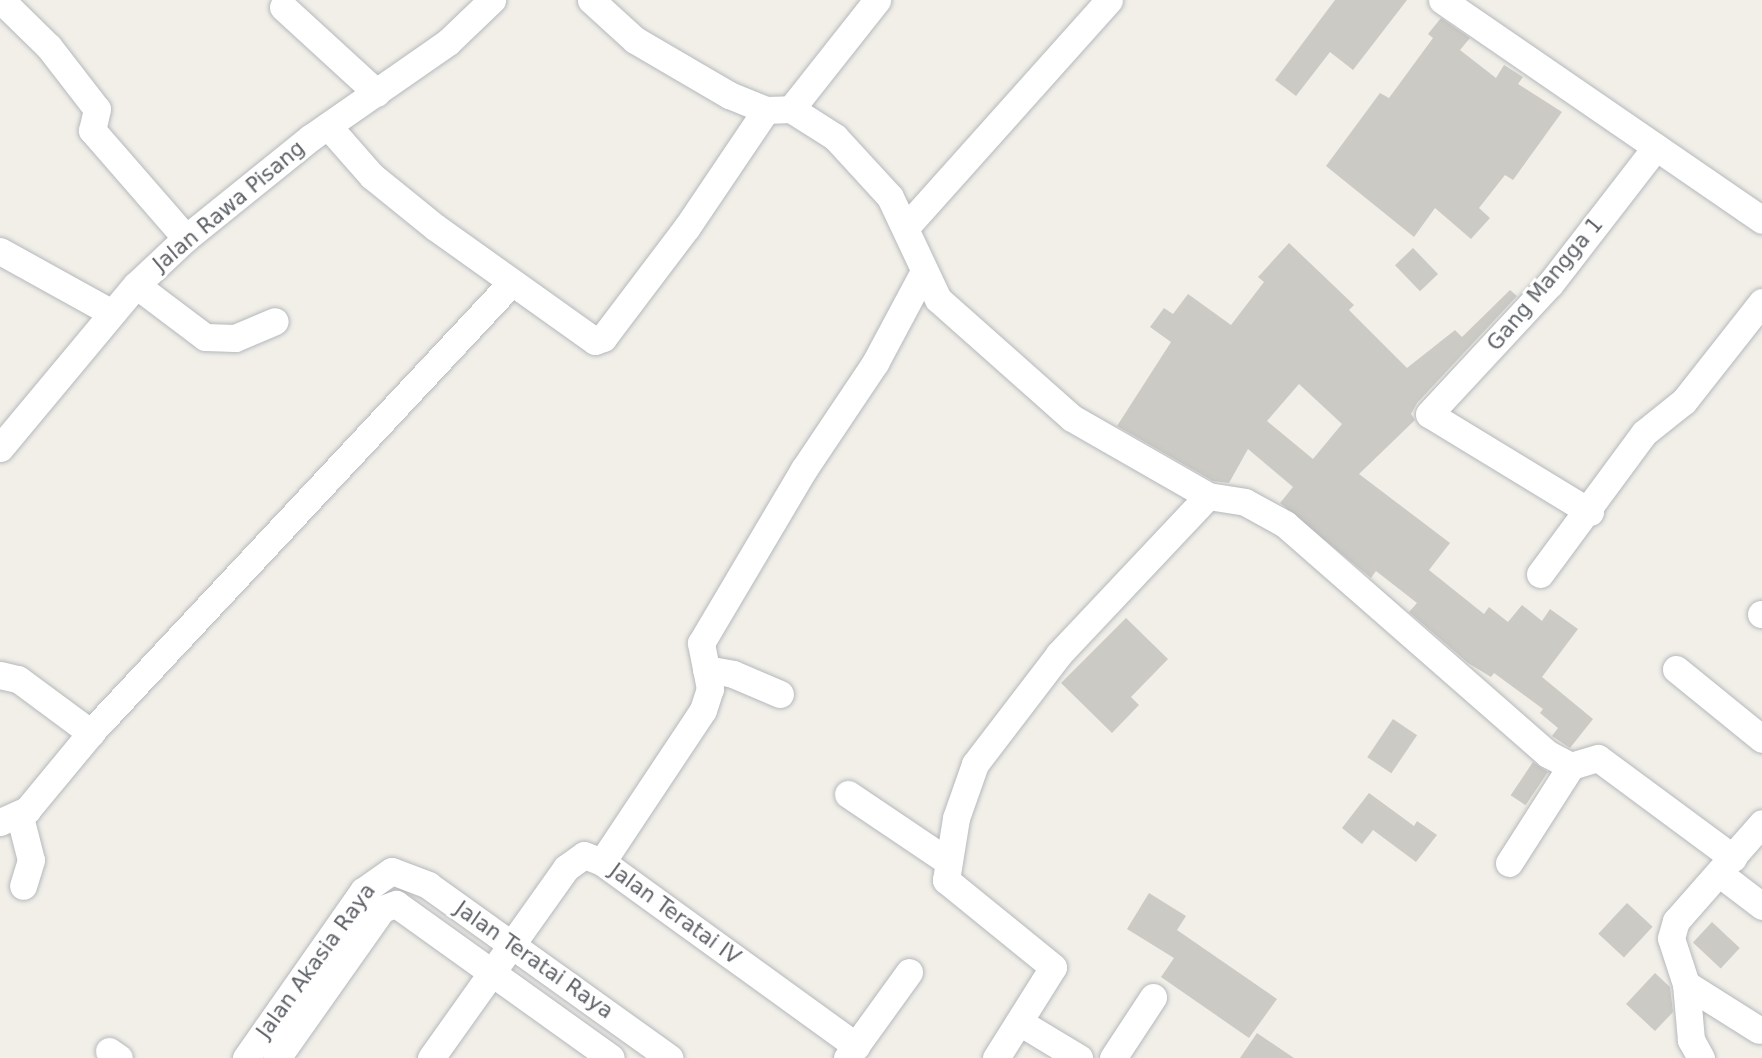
<!DOCTYPE html>
<html>
<head>
<meta charset="utf-8">
<style>
  body { margin:0 }
  #map { position:relative; width:1762px; height:1058px; overflow:hidden; background:#f1efe8; font-family:"DejaVu Sans",sans-serif }
  div>[style] { position:absolute }
  [style*='--x'] { left:calc(var(--x)*1px); top:calc(var(--y)*1px); width:calc(var(--w)*1px); rotate:calc(var(--a)*1deg) }
  .building>* { inset:0; background:#cccac5; transform-origin:0 0 }
  .roads { filter:drop-shadow(0 0 2px #b5b8bc) drop-shadow(0 0 2px #b5b8bc) }
  .minor>* { height:27px; margin:-13.5px; padding:0 13.5px; transform-origin:13.5px; border-radius:13.5px; background:#fff }
  span { translate:-50% -50%; white-space:nowrap; text-align:center; line-height:1.15; -webkit-text-stroke:6px #fff; paint-order:stroke }
  .street-label { font-size:21px; color:#5f6368 }
</style>
</head>
<body>
<div id="map">
  <div class="building">
    <i style="clip-path:polygon(1335px 0,1407px 0,1353px 70px,1330px 52px,1296px 96px,1275px 80px)"></i>
    <i style="clip-path:polygon(1441px 18px,1470px 38px,1460px 50px,1496px 78px,1504px 65px,1523px 77px,1518px 84px,1562px 112px,1513px 180px,1505px 175px,1479px 208px,1490px 218px,1471px 239px,1435px 208px,1414px 237px,1326px 166px,1380px 93px,1389px 98px,1433px 38px,1428px 34px)"></i>
    <i style="clip-path:polygon(evenodd,1289px 243px,1354px 305px,1349px 310px,1407px 368px,1455px 330px,1462px 337px,1510px 290px,1517px 296px,1417px 403px,1411px 414px,1415px 420px,1359px 474px,1450px 543px,1429px 570px,1484px 614px,1489px 607px,1508px 622px,1522px 605px,1542px 621px,1550px 609px,1578px 629px,1542px 677px,1593px 719px,1570px 748px,1552px 736px,1558px 728px,1540px 713px,1543px 709px,1494px 673px,1491px 677px,1468px 663px,1409px 612px,1417px 603px,1376px 571px,1371px 578px,1280px 503px,1293px 487px,1248px 449px,1229px 483px,1213px 481px,1117px 426px,1171px 342px,1150px 327px,1164px 308px,1173px 314px,1188px 294px,1231px 325px,1264px 282px,1258px 277px,1289px 243px,1299px 384px,1342px 424px,1313px 459px,1267px 421px,1299px 384px)"></i>
    <i style="left:1413px;top:248px;width:36px;height:25px;rotate:46deg"></i>
    <i style="clip-path:polygon(1126px 618px,1168px 659px,1131px 697px,1139px 705px,1112px 733px,1061px 683px)"></i>
    <i style="left:1393px;top:719px;width:29px;height:46px;rotate:34deg"></i>
    <i style="left:1533px;top:762px;width:18px;height:40px;rotate:34deg"></i>
    <i style="clip-path:polygon(1369px 793px,1414px 826px,1417px 821px,1437px 835px,1416px 862px,1373px 830px,1362px 844px,1342px 828px)"></i>
    <i style="clip-path:polygon(1149px 893px,1186px 916px,1177px 930px,1277px 999px,1249px 1038px,1161px 977px,1174px 958px,1127px 929px)"></i>
    <i style="left:1627px;top:903px;width:35px;height:42px;rotate:43deg"></i>
    <i style="left:1712px;top:922px;width:38px;height:28px;rotate:43deg"></i>
    <i style="clip-path:polygon(1655px 973px,1670px 987px,1673px 1012px,1655px 1031px,1626px 1004px)"></i>
    <i style="clip-path:polygon(1257px 1033px,1294px 1058px,1240px 1058px)"></i>
  </div>
  <div class="roads">
    <div class="minor">
      <i style="--x:1;--y:0;--w:67;--a:44.4"></i>
      <i style="--x:49;--y:47;--w:78;--a:52.3"></i>
      <i style="--x:97;--y:109;--w:22;--a:103"></i>
      <i style="--x:92;--y:130;--w:143;--a:49"></i>
      <i style="--x:591;--y:0;--w:59;--a:42.3"></i>
      <i style="--x:635;--y:40;--w:109;--a:30.3"></i>
      <i style="--x:729;--y:95;--w:40;--a:22"></i>
      <i style="--x:766;--y:110;--w:25;--a:-2"></i>
      <i style="--x:791;--y:109;--w:52;--a:32.5"></i>
      <i style="--x:835;--y:137;--w:81;--a:47.5"></i>
      <i style="--x:890;--y:197;--w:113;--a:64.8"></i>
      <i style="--x:938;--y:299;--w:179;--a:41.6"></i>
      <i style="--x:1072;--y:418;--w:157;--a:29.8"></i>
      <i style="--x:1208;--y:496;--w:37;--a:9"></i>
      <i style="--x:1245;--y:502;--w:46;--a:28.8"></i>
      <i style="--x:1285;--y:524;--w:349;--a:41.2"></i>
      <i style="--x:1548;--y:754;--w:26;--a:28"></i>
      <i style="--x:1571;--y:766;--w:28;--a:-17"></i>
      <i style="--x:1598;--y:758;--w:168;--a:36.5"></i>
      <i style="--x:1442;--y:0;--w:388;--a:34.5"></i>
      <i style="--x:283;--y:7;--w:127;--a:42.5"></i>
      <i style="--x:791;--y:109;--w:139;--a:-51.7"></i>
      <i style="--x:328;--y:126;--w:67;--a:48.7"></i>
      <i style="--x:372;--y:176;--w:81;--a:39"></i>
      <i style="--x:435;--y:227;--w:196;--a:35.5"></i>
      <i style="--x:595;--y:341;--w:9;--a:-21"></i>
      <i style="--x:603;--y:338;--w:139;--a:-52.9"></i>
      <i style="--x:687;--y:227;--w:141;--a:-56"></i>
      <i style="--x:907;--y:226;--w:303;--a:-48.2"></i>
      <i style="--x:0;--y:251;--w:128;--a:29"></i>
      <i style="--x:136;--y:285;--w:86;--a:37"></i>
      <i style="--x:205;--y:337;--w:30;--a:2"></i>
      <i style="--x:235;--y:338;--w:43;--a:-23"></i>
      <i style="--x:0;--y:448;--w:212;--a:-50.2"></i>
      <i style="--x:136;--y:285;--w:69;--a:-43.2"></i>
      <i style="--x:186;--y:238;--w:159;--a:-38.9"></i>
      <i style="--x:310;--y:138;--w:168;--a:-34.8"></i>
      <i style="--x:448;--y:42;--w:61;--a:-43.7"></i>
      <i style="--x:1590;--y:512;--w:188;--a:-148.7"></i>
      <i style="--x:1429;--y:414;--w:178;--a:-47.1"></i>
      <i style="--x:1550;--y:284;--w:173;--a:-52.3"></i>
      <i style="--x:1540;--y:574;--w:175;--a:-53.6"></i>
      <i style="--x:1644;--y:433;--w:51;--a:-38.7"></i>
      <i style="--x:1684;--y:401;--w:126;--a:-51.8"></i>
      <i style="--x:1761;--y:614;--w:1;--a:0"></i>
      <i style="--x:706;--y:669;--w:27;--a:10"></i>
      <i style="--x:733;--y:674;--w:51;--a:23.1"></i>
      <i style="--x:1676;--y:669;--w:111;--a:39.1"></i>
      <i style="--x:0;--y:675;--w:18;--a:13"></i>
      <i style="--x:18;--y:679;--w:91;--a:36.5"></i>
      <i style="--x:848;--y:794;--w:118;--a:34"></i>
      <i style="--x:20;--y:817;--w:44;--a:75.7"></i>
      <i style="--x:31;--y:860;--w:27;--a:107"></i>
      <i style="--x:0;--y:822;--w:30;--a:-24"></i>
      <i style="--x:27;--y:810;--w:105;--a:-50.4"></i>
      <i style="--x:94;--y:729;--w:611;--a:-46.92"></i>
      <i style="--x:602;--y:862;--w:182;--a:-56.4"></i>
      <i style="--x:703;--y:710;--w:22;--a:-72"></i>
      <i style="--x:710;--y:689;--w:47;--a:-101.1"></i>
      <i style="--x:701;--y:643;--w:202;--a:-59.4"></i>
      <i style="--x:804;--y:469;--w:128;--a:-56.2"></i>
      <i style="--x:875;--y:363;--w:102;--a:-61.9"></i>
      <i style="--x:1509;--y:863;--w:115;--a:-57.4"></i>
      <i style="--x:1720;--y:874;--w:53;--a:37.3"></i>
      <i style="--x:1686;--y:984;--w:86;--a:32.2"></i>
      <i style="--x:1021;--y:1023;--w:68;--a:31.1"></i>
      <i style="--x:109;--y:1051;--w:12;--a:35"></i>
      <i style="--x:246;--y:1058;--w:204;--a:-55"></i>
      <i style="--x:363;--y:891;--w:35;--a:-35"></i>
      <i style="--x:392;--y:871;--w:39;--a:21"></i>
      <i style="--x:428;--y:885;--w:297;--a:35.6"></i>
      <i style="--x:277;--y:1058;--w:182;--a:-54.8"></i>
      <i style="--x:382;--y:909;--w:15;--a:-20"></i>
      <i style="--x:396;--y:904;--w:264;--a:35.6"></i>
      <i style="--x:431;--y:1058;--w:233;--a:-54.6"></i>
      <i style="--x:566;--y:868;--w:22;--a:-36"></i>
      <i style="--x:584;--y:855;--w:19;--a:21"></i>
      <i style="--x:602;--y:862;--w:314;--a:35.9"></i>
      <i style="--x:847;--y:1058;--w:106;--a:-54.2"></i>
      <i style="--x:996;--y:1058;--w:107;--a:-57.9"></i>
      <i style="--x:1053;--y:967;--w:138;--a:-140.9"></i>
      <i style="--x:946;--y:880;--w:63;--a:-80.8"></i>
      <i style="--x:956;--y:818;--w:57;--a:-70.6"></i>
      <i style="--x:975;--y:764;--w:138;--a:-52.6"></i>
      <i style="--x:1059;--y:654;--w:217;--a:-46.7"></i>
      <i style="--x:1113;--y:1058;--w:73;--a:-56.7"></i>
      <i style="--x:1701;--y:1058;--w:21;--a:-119"></i>
      <i style="--x:1691;--y:1040;--w:56;--a:-95.1"></i>
      <i style="--x:1686;--y:984;--w:48;--a:-108.1"></i>
      <i style="--x:1671;--y:938;--w:18;--a:-74"></i>
      <i style="--x:1676;--y:921;--w:130;--a:-48.7"></i>
    </div>
  </div>
  <div class="street-label">
    <span style="left:229px;top:206px;rotate:-40deg">Jalan Rawa Pisang</span>
    <span style="left:1545px;top:284px;rotate:-50deg">Gang Mangga 1</span>
    <span style="left:675px;top:914px;rotate:36deg">Jalan Teratai IV</span>
    <span style="left:534px;top:960px;rotate:35deg">Jalan Teratai Raya</span>
    <span style="left:316px;top:961px;rotate:-54deg">Jalan Akasia Raya</span>
  </div>
</div>
</body>
</html>
